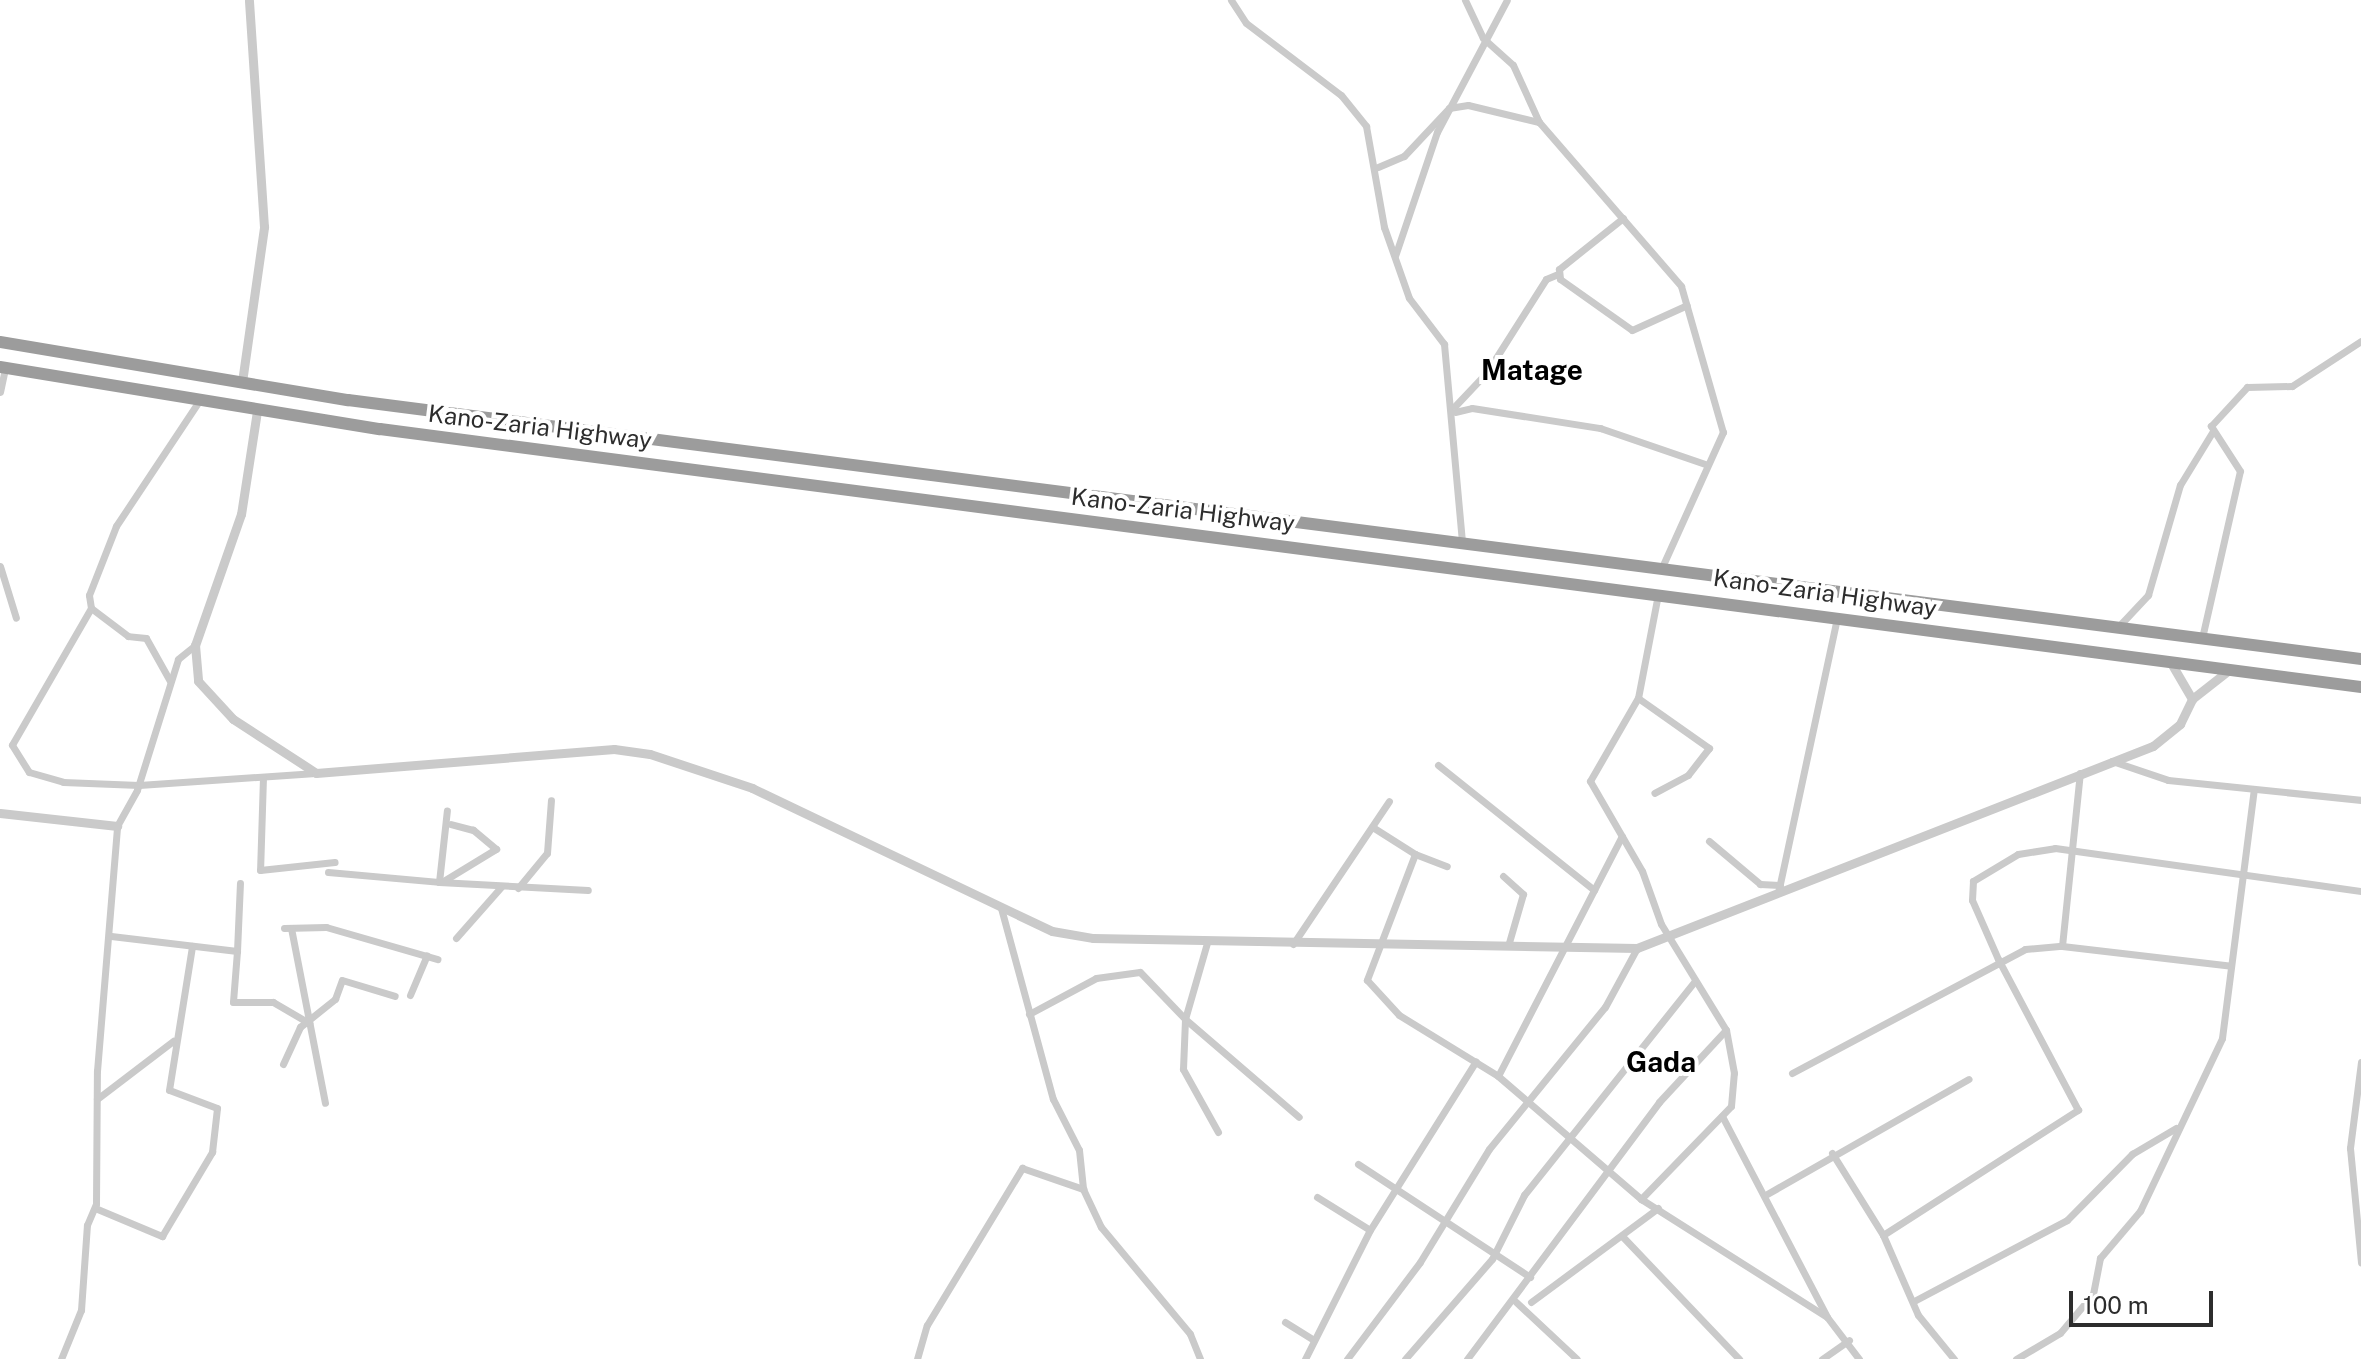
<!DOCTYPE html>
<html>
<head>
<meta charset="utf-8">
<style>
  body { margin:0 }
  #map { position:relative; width:2361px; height:1359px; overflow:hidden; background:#fff; font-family:"Public Sans",sans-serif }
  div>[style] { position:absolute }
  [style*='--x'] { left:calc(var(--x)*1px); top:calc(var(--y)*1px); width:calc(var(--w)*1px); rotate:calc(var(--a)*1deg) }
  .minor>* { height:7px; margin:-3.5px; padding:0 3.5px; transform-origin:3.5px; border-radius:3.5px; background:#cacaca }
  .tertiary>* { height:9px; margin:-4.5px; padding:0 4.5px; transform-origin:4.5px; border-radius:4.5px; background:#cacaca }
  .trunk>* { height:12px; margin:-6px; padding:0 6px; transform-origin:6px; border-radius:6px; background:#9c9c9c }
  span { translate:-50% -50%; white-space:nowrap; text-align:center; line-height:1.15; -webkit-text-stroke:8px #fff; paint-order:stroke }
  .street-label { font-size:24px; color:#2d2d2d }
  .quarter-label { font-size:28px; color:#000; font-weight:700 }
  .scale { position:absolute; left:2069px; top:1291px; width:144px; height:36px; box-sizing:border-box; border:4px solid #2d2d2d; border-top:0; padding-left:10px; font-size:24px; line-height:28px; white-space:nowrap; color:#2d2d2d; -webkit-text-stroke:6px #fff; paint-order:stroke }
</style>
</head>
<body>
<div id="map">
  <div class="minor">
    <i style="--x:1231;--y:0;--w:27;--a:57"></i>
    <i style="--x:1246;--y:23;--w:119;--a:37.2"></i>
    <i style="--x:1341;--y:95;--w:40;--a:51"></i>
    <i style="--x:1366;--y:126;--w:103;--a:79.9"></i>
    <i style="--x:1384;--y:227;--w:75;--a:70.6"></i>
    <i style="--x:1409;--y:298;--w:58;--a:52.7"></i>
    <i style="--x:1444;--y:344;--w:200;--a:84.8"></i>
    <i style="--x:1465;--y:0;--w:42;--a:64.7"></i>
    <i style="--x:1483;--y:38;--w:40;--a:42"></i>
    <i style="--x:1513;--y:65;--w:63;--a:65.5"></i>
    <i style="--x:1539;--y:122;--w:217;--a:49.1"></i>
    <i style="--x:1681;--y:286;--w:152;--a:74"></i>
    <i style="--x:1723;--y:432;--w:150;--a:114.3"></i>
    <i style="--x:1378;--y:167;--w:28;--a:-23"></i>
    <i style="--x:1404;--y:156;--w:66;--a:-46.8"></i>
    <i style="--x:1449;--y:108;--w:19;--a:-9"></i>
    <i style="--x:1468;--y:105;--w:73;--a:13.5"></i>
    <i style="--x:1623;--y:218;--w:82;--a:141.4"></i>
    <i style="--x:1559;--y:269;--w:10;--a:84"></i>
    <i style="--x:1560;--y:279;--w:88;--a:35.3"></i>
    <i style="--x:1632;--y:330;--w:60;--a:-24.4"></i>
    <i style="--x:1395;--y:256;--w:131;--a:-71.3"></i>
    <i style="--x:1437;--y:132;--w:149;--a:-62.1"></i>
    <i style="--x:0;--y:392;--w:25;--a:-78"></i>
    <i style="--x:1455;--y:406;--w:47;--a:-46.7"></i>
    <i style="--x:1487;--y:372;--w:110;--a:-57.6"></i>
    <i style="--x:1546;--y:279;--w:13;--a:-23"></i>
    <i style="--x:1455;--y:412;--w:17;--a:-13"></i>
    <i style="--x:1472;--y:408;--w:130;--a:8.9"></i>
    <i style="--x:1600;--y:428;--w:111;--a:18.9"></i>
    <i style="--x:0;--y:566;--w:54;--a:72.9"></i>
    <i style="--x:91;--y:608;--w:158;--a:120"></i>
    <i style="--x:12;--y:745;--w:32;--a:58"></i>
    <i style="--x:29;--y:772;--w:35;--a:16"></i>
    <i style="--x:63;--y:782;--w:76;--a:2.3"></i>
    <i style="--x:139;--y:785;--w:177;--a:-3.9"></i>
    <i style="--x:2118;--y:627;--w:44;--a:-46.8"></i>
    <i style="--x:2148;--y:595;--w:115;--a:-73.8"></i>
    <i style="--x:2180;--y:485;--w:63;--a:-58.6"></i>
    <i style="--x:2202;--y:638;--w:171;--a:-77.2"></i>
    <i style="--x:2240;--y:471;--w:54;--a:-122.8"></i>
    <i style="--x:2211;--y:426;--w:53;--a:-47.3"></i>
    <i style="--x:2247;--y:387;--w:45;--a:-1.3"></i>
    <i style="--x:2292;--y:386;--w:82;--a:-33.1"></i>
    <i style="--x:170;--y:681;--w:49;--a:-119.2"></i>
    <i style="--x:146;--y:638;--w:18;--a:-174"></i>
    <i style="--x:128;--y:636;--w:46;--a:-142.9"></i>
    <i style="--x:91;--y:608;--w:13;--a:-99"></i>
    <i style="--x:89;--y:595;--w:74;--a:-68.6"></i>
    <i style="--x:116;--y:526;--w:150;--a:-56.4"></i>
    <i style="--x:1638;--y:698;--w:87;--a:35.2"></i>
    <i style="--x:1709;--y:748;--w:34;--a:128"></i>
    <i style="--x:1688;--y:775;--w:38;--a:152"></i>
    <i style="--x:2112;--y:761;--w:59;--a:18.7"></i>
    <i style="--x:2168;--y:780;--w:194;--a:5.9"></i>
    <i style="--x:1438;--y:765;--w:200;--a:38.7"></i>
    <i style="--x:263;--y:777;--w:93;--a:91.8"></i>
    <i style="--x:260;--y:870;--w:75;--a:-6.1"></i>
    <i style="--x:1374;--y:828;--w:49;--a:32.4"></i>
    <i style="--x:1415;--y:854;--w:135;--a:110.9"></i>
    <i style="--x:1367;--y:980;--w:47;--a:47.6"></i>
    <i style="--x:1399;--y:1015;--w:116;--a:31.6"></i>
    <i style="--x:1498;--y:1076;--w:189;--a:40.7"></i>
    <i style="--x:1641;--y:1199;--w:220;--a:32.4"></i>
    <i style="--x:1827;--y:1317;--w:53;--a:52.7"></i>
    <i style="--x:1709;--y:841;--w:67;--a:40.1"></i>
    <i style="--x:1760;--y:884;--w:20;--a:3"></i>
    <i style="--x:1415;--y:854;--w:34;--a:21"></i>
    <i style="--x:328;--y:872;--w:111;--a:5.1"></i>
    <i style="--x:439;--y:882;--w:72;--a:-83.7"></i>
    <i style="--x:1503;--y:876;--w:27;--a:42"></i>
    <i style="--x:1523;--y:894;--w:54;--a:106.1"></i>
    <i style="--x:445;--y:880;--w:60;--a:-31.3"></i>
    <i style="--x:496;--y:849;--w:30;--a:-140"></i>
    <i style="--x:473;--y:830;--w:23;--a:-165"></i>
    <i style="--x:439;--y:882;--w:149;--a:3.1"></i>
    <i style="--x:518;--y:888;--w:45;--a:-50.4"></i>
    <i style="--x:547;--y:853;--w:53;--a:-85.7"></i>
    <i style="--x:1778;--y:893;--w:281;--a:-77.9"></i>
    <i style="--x:1001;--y:908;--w:198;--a:74.8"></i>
    <i style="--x:1053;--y:1099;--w:57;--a:63"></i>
    <i style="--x:1079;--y:1150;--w:39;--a:84"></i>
    <i style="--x:1083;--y:1189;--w:42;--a:64.7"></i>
    <i style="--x:1101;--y:1227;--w:139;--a:50.2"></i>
    <i style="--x:1190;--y:1334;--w:27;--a:68"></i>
    <i style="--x:284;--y:928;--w:42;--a:-1.4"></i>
    <i style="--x:326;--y:927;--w:116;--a:16.1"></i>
    <i style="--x:291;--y:928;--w:178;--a:79"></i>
    <i style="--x:111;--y:936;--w:127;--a:6.8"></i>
    <i style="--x:237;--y:951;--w:68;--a:-87.5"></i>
    <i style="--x:456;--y:938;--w:68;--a:-48.6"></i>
    <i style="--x:1293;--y:944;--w:172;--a:-56.1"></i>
    <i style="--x:2062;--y:946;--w:174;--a:-84.1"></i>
    <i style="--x:237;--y:951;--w:51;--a:94.5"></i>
    <i style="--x:233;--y:1002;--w:40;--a:0"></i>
    <i style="--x:273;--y:1002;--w:42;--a:30.3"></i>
    <i style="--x:410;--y:995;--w:43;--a:-67"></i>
    <i style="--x:1029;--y:1014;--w:76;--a:-28.2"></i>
    <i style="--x:1096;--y:978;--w:44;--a:-7.8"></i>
    <i style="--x:1140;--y:972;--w:65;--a:46.2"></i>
    <i style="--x:1185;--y:1019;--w:79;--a:-73.9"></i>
    <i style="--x:2361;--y:1062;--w:87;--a:97.3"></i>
    <i style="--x:2350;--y:1148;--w:115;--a:84.5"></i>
    <i style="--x:283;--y:1064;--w:41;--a:-65.3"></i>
    <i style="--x:300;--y:1027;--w:45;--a:-38.7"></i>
    <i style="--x:335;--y:999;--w:20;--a:-70"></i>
    <i style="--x:342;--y:980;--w:55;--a:16.8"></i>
    <i style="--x:1792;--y:1073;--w:264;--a:-28"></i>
    <i style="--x:2025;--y:949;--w:37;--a:-5"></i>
    <i style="--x:2062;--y:946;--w:170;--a:6.7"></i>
    <i style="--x:1498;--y:1076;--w:270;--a:-62.7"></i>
    <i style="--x:97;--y:1099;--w:96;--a:-37.3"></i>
    <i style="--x:1722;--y:1116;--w:227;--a:62.4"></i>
    <i style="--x:1218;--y:1132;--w:72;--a:-119.1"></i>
    <i style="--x:1183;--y:1069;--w:50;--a:-87.7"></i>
    <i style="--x:1185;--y:1019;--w:150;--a:40.7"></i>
    <i style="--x:1832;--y:1153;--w:97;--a:58.1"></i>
    <i style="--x:1883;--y:1235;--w:87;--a:66.4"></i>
    <i style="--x:1918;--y:1315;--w:57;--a:50.7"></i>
    <i style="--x:1358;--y:1164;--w:206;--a:33.3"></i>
    <i style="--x:1767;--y:1194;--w:232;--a:-29.7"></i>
    <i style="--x:1317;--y:1197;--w:62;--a:31.9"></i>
    <i style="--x:1641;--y:1199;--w:129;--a:-45.9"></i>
    <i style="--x:1731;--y:1106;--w:33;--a:-85"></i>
    <i style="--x:1734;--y:1073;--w:44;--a:-100.5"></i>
    <i style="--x:1726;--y:1030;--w:124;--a:-121.5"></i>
    <i style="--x:1661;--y:924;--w:56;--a:-109.7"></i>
    <i style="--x:1642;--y:871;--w:104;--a:-120"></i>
    <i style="--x:1590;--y:781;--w:96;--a:-60"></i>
    <i style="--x:1638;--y:698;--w:106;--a:-79.1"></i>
    <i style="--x:95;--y:1208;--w:73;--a:22.7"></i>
    <i style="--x:162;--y:1236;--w:98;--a:-59.2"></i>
    <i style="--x:212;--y:1152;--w:44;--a:-83.5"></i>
    <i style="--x:217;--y:1108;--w:51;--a:-159.4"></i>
    <i style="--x:169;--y:1090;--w:146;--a:-80.9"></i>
    <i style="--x:1883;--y:1235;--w:232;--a:-32.7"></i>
    <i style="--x:2078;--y:1110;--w:171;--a:-117.9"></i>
    <i style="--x:1998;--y:959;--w:64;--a:-113.8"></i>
    <i style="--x:1972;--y:900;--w:19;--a:-87"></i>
    <i style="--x:1973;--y:881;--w:52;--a:-31"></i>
    <i style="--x:2018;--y:854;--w:37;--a:-9"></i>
    <i style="--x:2055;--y:848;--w:309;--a:8"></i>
    <i style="--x:1622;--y:1236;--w:170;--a:46.4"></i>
    <i style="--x:1914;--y:1301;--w:173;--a:-27.9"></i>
    <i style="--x:2067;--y:1220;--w:93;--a:-45.4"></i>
    <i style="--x:2132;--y:1154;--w:51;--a:-30.6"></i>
    <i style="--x:1516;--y:1302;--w:83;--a:43.1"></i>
    <i style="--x:1531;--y:1302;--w:158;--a:-36.5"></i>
    <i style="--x:1285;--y:1322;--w:34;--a:32"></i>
    <i style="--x:61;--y:1359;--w:53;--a:-67.8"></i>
    <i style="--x:81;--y:1310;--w:85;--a:-86"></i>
    <i style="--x:87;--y:1225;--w:23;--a:-67"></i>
    <i style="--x:96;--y:1204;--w:133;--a:-89.6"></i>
    <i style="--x:97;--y:1071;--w:246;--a:-85.3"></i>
    <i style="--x:117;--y:826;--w:41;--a:-60.9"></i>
    <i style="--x:137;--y:790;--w:137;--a:-72.6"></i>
    <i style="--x:178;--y:659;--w:22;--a:-39"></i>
    <i style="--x:917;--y:1359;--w:35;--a:-74"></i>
    <i style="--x:927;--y:1325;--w:184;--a:-58.8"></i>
    <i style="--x:1022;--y:1168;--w:65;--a:19"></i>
    <i style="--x:1305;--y:1359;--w:144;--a:-63.3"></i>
    <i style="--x:1370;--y:1230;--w:199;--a:-57.9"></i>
    <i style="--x:1347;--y:1359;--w:121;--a:-53"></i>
    <i style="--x:1420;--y:1262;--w:132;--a:-58.6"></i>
    <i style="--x:1489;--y:1149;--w:183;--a:-50.8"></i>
    <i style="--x:1605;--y:1007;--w:67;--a:-61.5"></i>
    <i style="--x:1405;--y:1359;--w:133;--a:-49"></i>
    <i style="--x:1492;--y:1259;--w:72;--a:-63.4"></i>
    <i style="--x:1524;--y:1195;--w:273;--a:-51.4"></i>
    <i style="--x:1467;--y:1359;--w:321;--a:-53.2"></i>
    <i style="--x:1659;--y:1102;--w:98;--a:-47.1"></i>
    <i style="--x:1822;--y:1359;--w:33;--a:-35"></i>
    <i style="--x:2016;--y:1359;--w:51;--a:-30.6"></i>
    <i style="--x:2060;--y:1333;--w:51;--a:-49.8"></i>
    <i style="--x:2093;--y:1294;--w:37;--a:-79"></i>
    <i style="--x:2100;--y:1258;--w:62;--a:-49.6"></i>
    <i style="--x:2140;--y:1211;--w:191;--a:-64.6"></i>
    <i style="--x:2222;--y:1038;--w:251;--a:-82.7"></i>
  </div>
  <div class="tertiary">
    <i style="--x:242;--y:382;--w:157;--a:-81.9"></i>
    <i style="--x:264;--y:227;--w:227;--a:-93.8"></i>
    <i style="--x:257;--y:411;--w:104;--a:98.8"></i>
    <i style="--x:241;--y:514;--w:139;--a:109.3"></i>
    <i style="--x:195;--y:645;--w:36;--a:85"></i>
    <i style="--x:198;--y:681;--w:52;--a:47.4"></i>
    <i style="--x:233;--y:719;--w:99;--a:33"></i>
    <i style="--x:316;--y:773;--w:299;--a:-4.6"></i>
    <i style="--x:614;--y:749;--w:36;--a:8"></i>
    <i style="--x:650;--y:754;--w:108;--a:18.4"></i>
    <i style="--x:752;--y:788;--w:332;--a:25.5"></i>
    <i style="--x:1052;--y:931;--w:42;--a:9.7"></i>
    <i style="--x:1093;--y:938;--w:544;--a:1.05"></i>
    <i style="--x:1637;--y:948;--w:554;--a:-21.38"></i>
    <i style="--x:2153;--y:746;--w:35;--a:-39"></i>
    <i style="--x:2180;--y:724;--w:28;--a:-64"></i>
    <i style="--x:2192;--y:699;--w:47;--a:-38.1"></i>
    <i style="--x:2171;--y:663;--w:42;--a:59.7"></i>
    <i style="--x:0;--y:813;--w:118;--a:6.3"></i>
  </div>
  <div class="trunk">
    <i style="--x:0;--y:342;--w:353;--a:9.5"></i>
    <i style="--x:348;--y:400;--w:2030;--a:7.33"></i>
    <i style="--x:0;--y:367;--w:385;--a:9.3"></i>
    <i style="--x:380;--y:429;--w:1998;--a:7.42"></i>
  </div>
  <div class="street-label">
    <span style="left:540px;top:427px;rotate:7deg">Kano-Zaria Highway</span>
    <span style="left:1183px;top:510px;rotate:7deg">Kano-Zaria Highway</span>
    <span style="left:1825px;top:593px;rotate:8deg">Kano-Zaria Highway</span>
  </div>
  <div class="quarter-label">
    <span style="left:1532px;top:370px">Matage</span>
    <span style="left:1661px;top:1062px">Gada</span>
  </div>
  <div class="scale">100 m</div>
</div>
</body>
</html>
